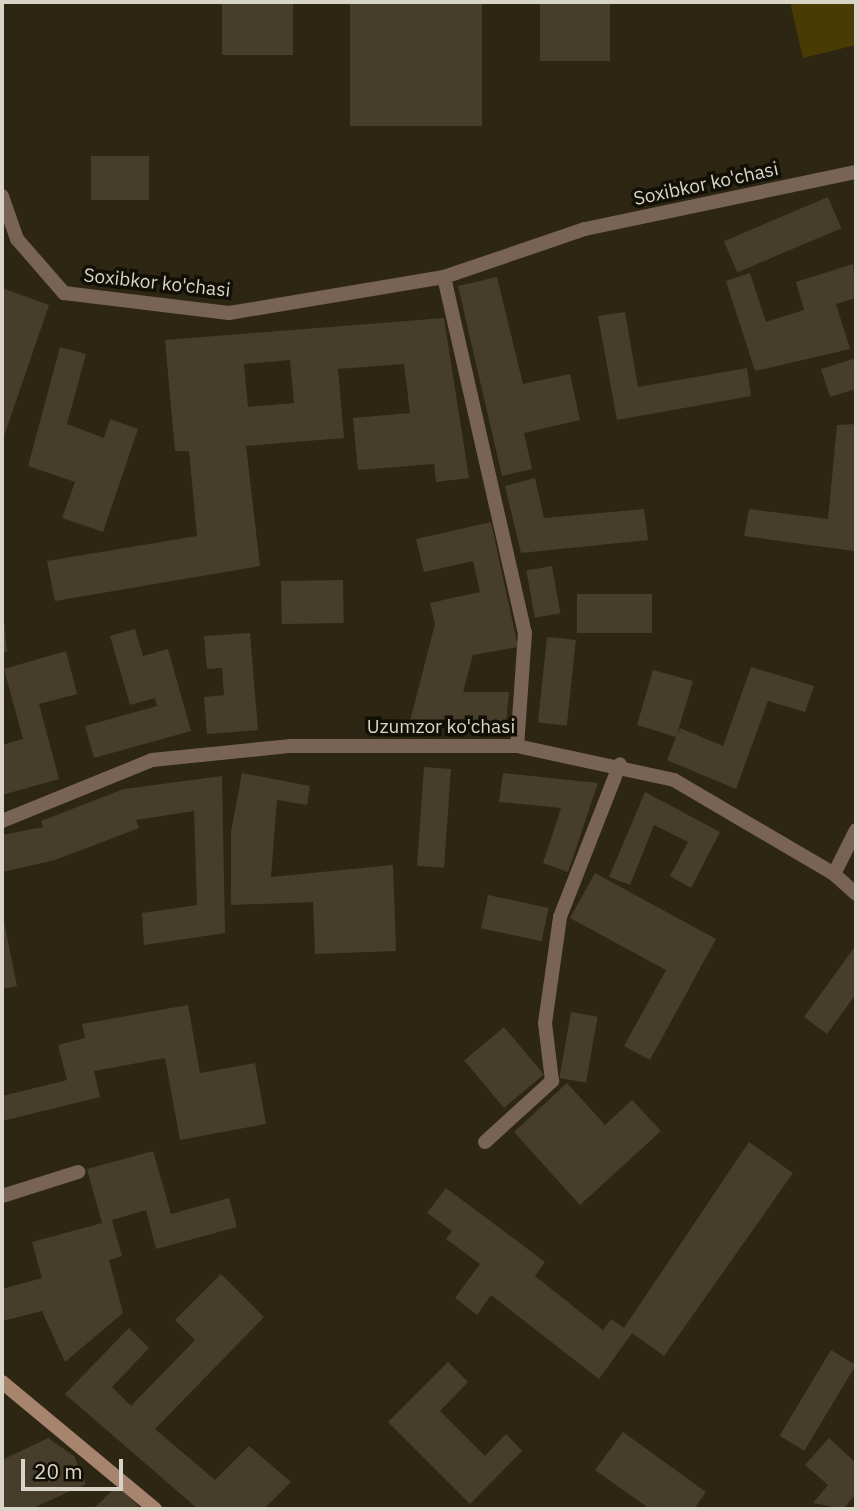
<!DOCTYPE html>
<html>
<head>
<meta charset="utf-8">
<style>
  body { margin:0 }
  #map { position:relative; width:858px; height:1511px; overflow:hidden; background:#2d2613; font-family:"IBM Plex Sans",sans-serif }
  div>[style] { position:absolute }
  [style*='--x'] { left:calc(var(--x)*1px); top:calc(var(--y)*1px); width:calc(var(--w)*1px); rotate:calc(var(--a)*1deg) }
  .green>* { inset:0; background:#4a3a04 }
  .building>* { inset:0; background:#463e2a; transform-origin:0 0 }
  .lane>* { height:14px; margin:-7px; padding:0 7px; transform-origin:7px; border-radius:7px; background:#786355 }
  .street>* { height:14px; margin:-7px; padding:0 7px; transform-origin:7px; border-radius:7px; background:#786355 }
  .secondary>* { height:14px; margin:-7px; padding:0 7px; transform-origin:7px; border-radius:7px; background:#a6846e }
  span { translate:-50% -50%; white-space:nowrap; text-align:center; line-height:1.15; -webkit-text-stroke:7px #120f07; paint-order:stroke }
  .street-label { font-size:19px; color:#d8d4c8 }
  .frame { position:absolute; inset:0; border:4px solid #d8d4c8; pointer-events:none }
  .scale { position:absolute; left:21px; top:1459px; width:102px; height:32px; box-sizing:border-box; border:4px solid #d8d4c8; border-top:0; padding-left:9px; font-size:21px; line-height:24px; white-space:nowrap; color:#d8d4c8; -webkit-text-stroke:5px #120f07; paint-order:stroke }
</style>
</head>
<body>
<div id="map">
  <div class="green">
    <i style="clip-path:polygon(790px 2px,856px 2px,856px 45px,803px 58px)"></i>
  </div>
  <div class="building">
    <i style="left:222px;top:2px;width:71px;height:53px"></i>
    <i style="left:350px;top:2px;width:132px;height:124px"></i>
    <i style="left:540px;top:2px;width:70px;height:59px"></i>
    <i style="left:91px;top:156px;width:58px;height:44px"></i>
    <i style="left:828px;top:197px;width:34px;height:113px;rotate:67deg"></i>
    <i style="clip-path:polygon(853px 264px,856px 298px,836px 304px,850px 349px,755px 371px,726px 281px,750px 273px,766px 322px,804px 310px,796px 282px)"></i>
    <i style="clip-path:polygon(497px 277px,523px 384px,570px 374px,580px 420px,524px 433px,532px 469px,502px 476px,458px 286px)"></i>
    <i style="clip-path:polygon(2px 288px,49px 305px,2px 442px)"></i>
    <i style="clip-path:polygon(625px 312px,638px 387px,747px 368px,751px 396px,617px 420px,598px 316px)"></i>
    <i style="clip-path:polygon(evenodd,444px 318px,469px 478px,436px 482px,434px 464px,358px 470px,353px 418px,410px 413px,404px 364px,338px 369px,344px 438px,246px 446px,260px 566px,55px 601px,47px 561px,197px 536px,189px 451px,175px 451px,165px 340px,444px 318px,290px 360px,294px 403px,248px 407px,244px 364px,290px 360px)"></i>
    <i style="clip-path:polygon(60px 347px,86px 354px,67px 424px,104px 438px,110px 419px,138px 429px,103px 532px,62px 518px,75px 482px,28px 466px)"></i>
    <i style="clip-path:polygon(856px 358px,856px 389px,830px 397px,821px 369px)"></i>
    <i style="clip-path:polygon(856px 424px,854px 551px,744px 536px,749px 509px,828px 519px,837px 425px)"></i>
    <i style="clip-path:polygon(535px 478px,544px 518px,644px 509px,648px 540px,521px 553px,505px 486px)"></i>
    <i style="clip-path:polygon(491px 522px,518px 647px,473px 655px,463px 692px,509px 692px,506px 724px,409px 725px,435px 624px,430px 603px,480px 592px,473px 561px,424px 572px,416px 539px)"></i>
    <i style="left:552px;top:566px;width:48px;height:26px;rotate:80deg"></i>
    <i style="left:343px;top:580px;width:43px;height:62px;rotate:89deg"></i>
    <i style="left:652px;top:594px;width:39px;height:75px;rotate:90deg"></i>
    <i style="clip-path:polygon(2px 598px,7px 652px,2px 653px)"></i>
    <i style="clip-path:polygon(135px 629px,143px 656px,168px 649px,191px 731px,94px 758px,85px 726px,157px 706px,155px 698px,130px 705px,110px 636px)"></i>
    <i style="clip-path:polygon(250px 633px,258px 730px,207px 734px,204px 697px,224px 695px,222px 668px,207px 669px,204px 636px)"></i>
    <i style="left:547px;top:637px;width:29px;height:86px;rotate:6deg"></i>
    <i style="clip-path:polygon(66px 651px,77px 694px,39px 704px,59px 779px,2px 795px,2px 745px,23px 739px,4px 669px)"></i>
    <i style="clip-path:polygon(751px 667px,814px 686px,805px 712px,768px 701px,736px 789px,667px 760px,676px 737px,637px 725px,653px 670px,693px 681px,676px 737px,680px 728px,723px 746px)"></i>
    <i style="left:424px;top:767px;width:27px;height:99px;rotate:4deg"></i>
    <i style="clip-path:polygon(242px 773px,310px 786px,307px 805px,277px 800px,271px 877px,393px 865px,396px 951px,315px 954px,313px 902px,231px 905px,231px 832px)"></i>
    <i style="clip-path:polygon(503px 773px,598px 783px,568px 872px,543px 863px,561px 808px,499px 802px)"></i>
    <i style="clip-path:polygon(222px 776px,225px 933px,144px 945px,142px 913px,197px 905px,194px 811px,136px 820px,139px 828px,55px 860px,2px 872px,2px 835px,43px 827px,41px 821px,124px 789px)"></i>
    <i style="clip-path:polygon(645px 792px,720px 832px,691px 888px,670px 876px,688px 842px,654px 825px,630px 885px,609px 877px)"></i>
    <i style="clip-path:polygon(595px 873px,716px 939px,650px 1060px,624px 1046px,666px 970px,570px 918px)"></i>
    <i style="left:488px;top:895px;width:62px;height:34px;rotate:12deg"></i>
    <i style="clip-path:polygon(2px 912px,17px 986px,2px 989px)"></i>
    <i style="clip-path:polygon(856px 945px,856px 994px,827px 1034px,804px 1017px)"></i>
    <i style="clip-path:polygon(188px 1005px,200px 1073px,255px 1063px,266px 1124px,180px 1140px,165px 1058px,94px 1071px,100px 1097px,2px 1121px,2px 1096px,67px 1080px,58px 1045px,85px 1038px,82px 1024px)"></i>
    <i style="left:571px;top:1012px;width:27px;height:67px;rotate:10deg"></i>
    <i style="left:504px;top:1027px;width:62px;height:52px;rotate:50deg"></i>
    <i style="clip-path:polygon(567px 1083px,605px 1125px,632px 1100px,661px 1131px,580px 1205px,514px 1132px)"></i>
    <i style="clip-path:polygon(749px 1142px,793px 1173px,664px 1356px,632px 1333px,599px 1379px,491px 1295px,477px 1315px,455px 1298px,480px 1264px,446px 1239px,452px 1231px,427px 1213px,446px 1188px,545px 1262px,535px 1276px,603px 1330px,611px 1319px,624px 1328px)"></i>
    <i style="clip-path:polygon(153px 1151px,171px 1214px,229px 1198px,237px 1227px,156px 1249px,146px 1210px,112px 1220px,122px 1256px,109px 1260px,123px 1313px,65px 1362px,42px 1311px,2px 1321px,2px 1289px,42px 1278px,32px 1242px,102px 1223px,87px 1169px)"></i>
    <i style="clip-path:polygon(221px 1274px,264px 1317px,155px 1429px,215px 1480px,249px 1446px,291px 1482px,264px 1509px,198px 1509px,65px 1394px,129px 1328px,149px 1348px,112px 1387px,131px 1406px,195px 1340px,175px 1320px)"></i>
    <i style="left:831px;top:1350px;width:29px;height:100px;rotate:31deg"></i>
    <i style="clip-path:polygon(448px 1362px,468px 1382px,440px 1411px,485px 1456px,506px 1434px,522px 1451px,470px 1504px,388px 1422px)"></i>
    <i style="clip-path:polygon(623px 1432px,706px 1492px,694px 1509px,650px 1509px,595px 1470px)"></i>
    <i style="clip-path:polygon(48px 1438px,74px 1456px,86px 1484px,31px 1509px,2px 1509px,2px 1460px)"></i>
    <i style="clip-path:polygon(829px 1438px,856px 1463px,856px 1494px,843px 1509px,813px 1503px,828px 1485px,805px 1465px)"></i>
    <i style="clip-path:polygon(118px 1485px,141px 1509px,93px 1509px)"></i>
  </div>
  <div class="lane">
    <i style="--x:834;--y:874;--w:49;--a:-63.4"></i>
    <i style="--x:485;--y:1142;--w:91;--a:-42.3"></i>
    <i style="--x:552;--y:1081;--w:58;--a:-96.9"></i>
    <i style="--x:545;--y:1023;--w:107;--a:-81.9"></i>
    <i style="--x:560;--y:917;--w:164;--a:-68.6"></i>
    <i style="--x:2;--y:1196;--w:80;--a:-17.5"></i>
  </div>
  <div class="street">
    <i style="--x:2;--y:196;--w:46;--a:70.8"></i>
    <i style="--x:17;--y:239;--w:72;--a:49"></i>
    <i style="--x:64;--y:293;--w:166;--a:6.9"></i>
    <i style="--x:229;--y:313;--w:218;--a:-9.5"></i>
    <i style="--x:444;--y:277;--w:365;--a:77.2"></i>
    <i style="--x:525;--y:633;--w:113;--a:94"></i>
    <i style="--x:444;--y:277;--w:149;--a:-18.8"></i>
    <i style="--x:585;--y:229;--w:277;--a:-11.9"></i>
    <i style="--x:2;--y:821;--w:162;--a:-22.1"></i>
    <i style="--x:152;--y:760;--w:140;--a:-5.8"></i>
    <i style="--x:291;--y:746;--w:226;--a:0"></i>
    <i style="--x:517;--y:746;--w:161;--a:12.2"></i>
    <i style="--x:674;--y:780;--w:186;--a:30.4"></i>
    <i style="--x:834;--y:874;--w:30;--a:42"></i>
  </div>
  <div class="secondary">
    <i style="--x:2;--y:1382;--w:199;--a:39.7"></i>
  </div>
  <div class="street-label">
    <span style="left:706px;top:184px;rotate:-12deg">Soxibkor ko'chasi</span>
    <span style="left:157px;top:283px;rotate:6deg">Soxibkor ko'chasi</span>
    <span style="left:441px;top:727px">Uzumzor ko'chasi</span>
  </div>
  <div class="frame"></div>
  <div class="scale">20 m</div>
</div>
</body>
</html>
